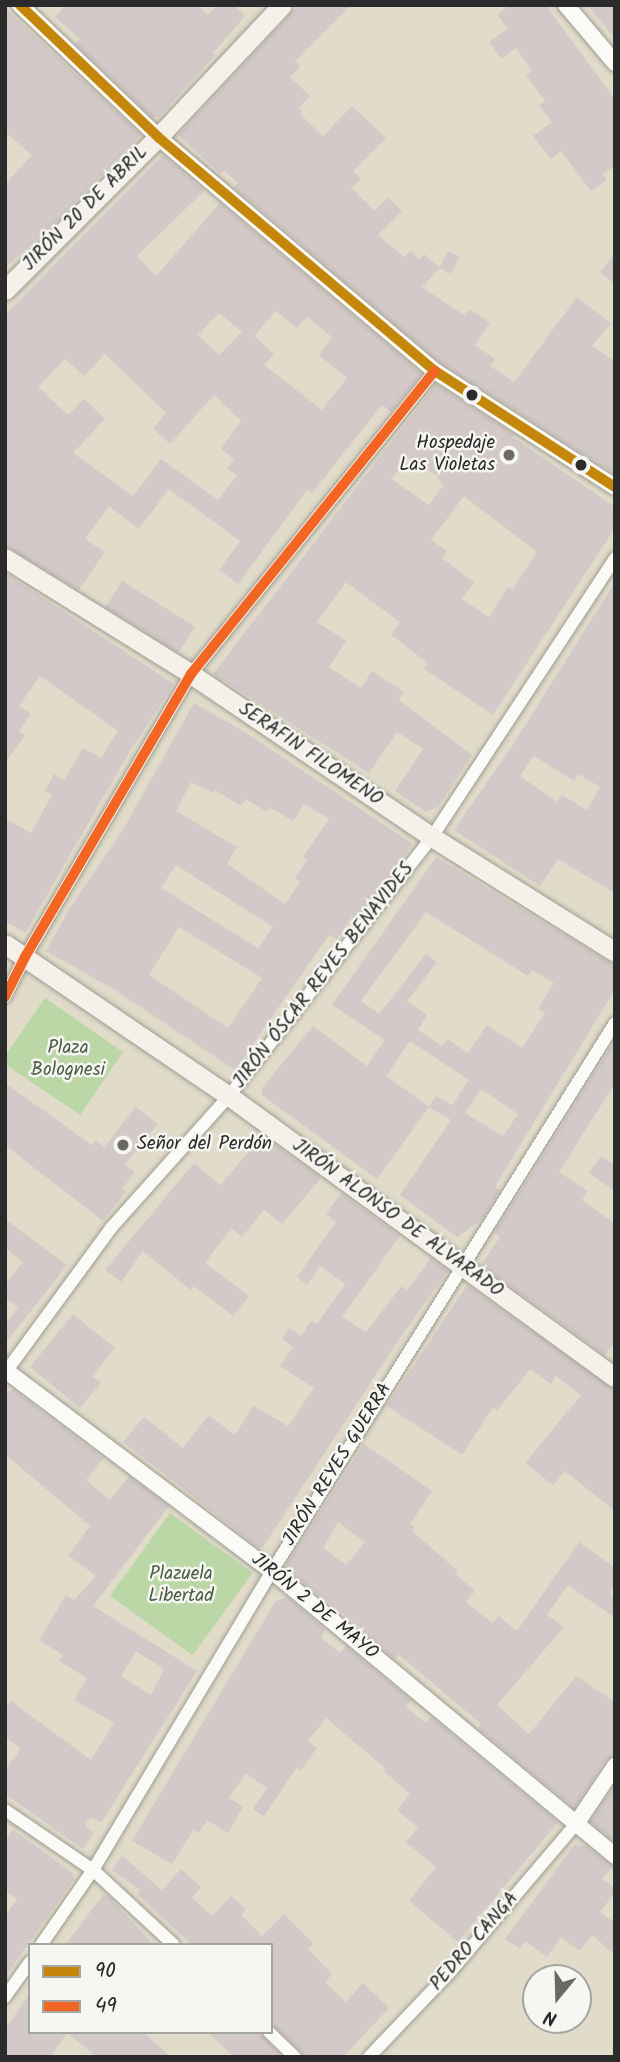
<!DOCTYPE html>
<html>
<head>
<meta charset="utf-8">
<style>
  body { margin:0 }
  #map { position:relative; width:620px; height:2062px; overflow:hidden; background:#e1dcca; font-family:Kalam,sans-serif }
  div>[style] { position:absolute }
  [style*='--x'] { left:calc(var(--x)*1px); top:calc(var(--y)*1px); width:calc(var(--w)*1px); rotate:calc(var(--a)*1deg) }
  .green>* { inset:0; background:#bad7a5; transform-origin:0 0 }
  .building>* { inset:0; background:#d2c9c8; transform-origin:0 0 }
  .roads { filter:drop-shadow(0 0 2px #9f9c92) drop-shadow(0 0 2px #9f9c92) }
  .minor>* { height:12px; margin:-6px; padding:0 6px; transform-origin:6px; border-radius:6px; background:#fafaf7 }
  .tertiary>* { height:16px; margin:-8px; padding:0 8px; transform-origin:8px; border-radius:8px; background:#fafaf7 }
  .secondary>* { height:19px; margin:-9.5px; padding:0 9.5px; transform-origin:9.5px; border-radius:9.5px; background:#f5f0e9 }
  .bus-1>* { height:10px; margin:-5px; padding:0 5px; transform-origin:5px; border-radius:5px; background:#c4870b }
  .bus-2>* { height:10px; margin:-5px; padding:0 5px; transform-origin:5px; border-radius:5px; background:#f26522 }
  .dots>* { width:19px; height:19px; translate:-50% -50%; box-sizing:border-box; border:4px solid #f6f6f2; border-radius:50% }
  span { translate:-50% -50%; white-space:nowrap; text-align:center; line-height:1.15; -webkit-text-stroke:5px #f6f6f2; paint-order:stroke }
  .street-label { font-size:19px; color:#2b2b2b }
  .poi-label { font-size:19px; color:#2b2b2b }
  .right { translate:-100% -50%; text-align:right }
  .left { translate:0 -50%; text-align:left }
  .park-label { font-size:19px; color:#4d5d46 }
  .frame { position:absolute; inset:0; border:7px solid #2b2b2b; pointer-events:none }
  .legend { position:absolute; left:28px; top:1943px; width:245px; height:91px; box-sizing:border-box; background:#f6f6f2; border:2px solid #a5a5a2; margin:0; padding:9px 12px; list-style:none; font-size:21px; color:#2b2b2b }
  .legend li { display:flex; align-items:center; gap:14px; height:35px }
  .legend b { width:35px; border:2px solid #a5a5a2 }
  .north { position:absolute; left:522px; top:1964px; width:70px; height:70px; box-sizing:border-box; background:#f6f6f2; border:2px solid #a5a5a2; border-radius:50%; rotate:199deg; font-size:19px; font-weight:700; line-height:28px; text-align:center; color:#2b2b2b }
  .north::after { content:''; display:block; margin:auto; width:24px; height:32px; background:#6b6963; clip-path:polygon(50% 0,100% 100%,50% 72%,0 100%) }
</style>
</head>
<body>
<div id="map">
  <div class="green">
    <i style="clip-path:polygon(45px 998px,123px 1052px,80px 1115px,5px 1064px,5px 1056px)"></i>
    <i style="left:170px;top:1513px;width:102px;height:102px;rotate:36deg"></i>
  </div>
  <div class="building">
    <i style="clip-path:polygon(65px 5px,197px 5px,208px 15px,217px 5px,233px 5px,245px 16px,213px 53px,215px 55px,160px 116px,153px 118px,75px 43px,80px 39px,55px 17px)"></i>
    <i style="clip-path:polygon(299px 5px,351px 5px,295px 61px,301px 66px,290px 77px,310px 96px,299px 108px,302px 112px,300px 114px,323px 136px,352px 106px,386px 138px,353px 171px,361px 179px,351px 188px,375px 211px,388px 197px,402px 211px,378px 235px,404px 257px,410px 251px,419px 259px,424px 254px,440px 268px,422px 287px,465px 316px,470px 309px,490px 323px,475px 345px,495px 359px,490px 366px,514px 382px,577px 297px,611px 323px,592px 346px,615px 362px,615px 474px,441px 363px,234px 187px,238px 183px,224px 171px,221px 174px,178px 135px)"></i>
    <i style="clip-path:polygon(510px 5px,546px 5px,615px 100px,615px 166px,602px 174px,607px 180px,591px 191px,561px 151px,551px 159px,533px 136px,552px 122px,539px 105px,545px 101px,526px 75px,532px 71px,516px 48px,501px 59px,489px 42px,508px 29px,497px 14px)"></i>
    <i style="clip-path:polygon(587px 5px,615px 5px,615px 38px,603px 24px)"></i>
    <i style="clip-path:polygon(5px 8px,141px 135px,56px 222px,5px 268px,5px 184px,32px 155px,5px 132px)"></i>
    <i style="clip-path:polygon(evenodd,163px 155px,204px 191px,137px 256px,156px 276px,220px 203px,422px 374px,391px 412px,382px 405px,312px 493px,307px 490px,238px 584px,219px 570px,240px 541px,169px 489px,139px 529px,109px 506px,85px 539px,105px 552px,79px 590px,5px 546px,5px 315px,163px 155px,276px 311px,297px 328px,307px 317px,332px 337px,319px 355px,347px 378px,322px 410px,264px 365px,274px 354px,254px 336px,276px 311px,163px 155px,219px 313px,242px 332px,219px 355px,198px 335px,219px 313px,163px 155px,105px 354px,166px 413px,153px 429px,170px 444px,214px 395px,241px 421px,221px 449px,234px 459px,227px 469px,237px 475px,218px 500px,161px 459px,133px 496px,73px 453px,105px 419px,84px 399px,68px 415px,38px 387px,65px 359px,84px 376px,105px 354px)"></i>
    <i style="left:448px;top:251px;width:13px;height:19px;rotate:27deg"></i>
    <i style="clip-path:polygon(615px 253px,615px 284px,600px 272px)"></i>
    <i style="clip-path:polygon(evenodd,436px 384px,515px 435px,513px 437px,615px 507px,615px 528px,493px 715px,424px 669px,428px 663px,391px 635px,400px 622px,346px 582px,317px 622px,346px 641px,329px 667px,361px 688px,372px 671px,404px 692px,399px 700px,472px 755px,438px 807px,426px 812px,395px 791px,423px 749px,397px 732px,369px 773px,213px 674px,436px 384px,409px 457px,437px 476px,443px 486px,429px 505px,391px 479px,409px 457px,436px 384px,464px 496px,537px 552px,512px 590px,508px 587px,489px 617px,462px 599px,474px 582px,442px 558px,447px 551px,431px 540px,464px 496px)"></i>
    <i style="clip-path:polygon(5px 573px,174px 684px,130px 751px,25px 933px,5px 921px,5px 818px,31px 833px,52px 795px,45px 791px,54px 774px,64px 780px,83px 748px,101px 758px,118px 731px,40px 676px,19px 706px,31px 714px,19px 731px,25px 735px,5px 763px)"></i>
    <i style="left:122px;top:581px;width:86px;height:31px;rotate:32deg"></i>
    <i style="clip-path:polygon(evenodd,615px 582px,615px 893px,558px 859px,540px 886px,454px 830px,512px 746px,615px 582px,534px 756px,574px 781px,578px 774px,600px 787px,587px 810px,562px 795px,557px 802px,520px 776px,534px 756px)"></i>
    <i style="clip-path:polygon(evenodd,194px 703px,243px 731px,413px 844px,356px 920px,352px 917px,337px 939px,329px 935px,235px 1070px,115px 990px,46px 951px,71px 906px,121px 833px,194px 703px,191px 782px,213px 793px,215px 790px,241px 806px,246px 799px,267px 812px,270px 807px,293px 821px,304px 804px,329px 819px,303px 857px,307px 860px,295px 878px,300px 882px,285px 904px,227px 864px,237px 847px,176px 811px,191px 782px,194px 703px,176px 865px,273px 927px,258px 948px,161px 888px,176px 865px,194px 703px,179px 927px,262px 978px,228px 1028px,149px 975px,179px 927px)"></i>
    <i style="clip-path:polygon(evenodd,436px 857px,615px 966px,615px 989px,495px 1187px,500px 1190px,481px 1220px,457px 1237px,400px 1195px,451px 1120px,429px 1107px,377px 1179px,262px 1095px,262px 1088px,313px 1026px,367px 1066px,385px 1040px,332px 1005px,436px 857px,426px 912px,528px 976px,532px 970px,554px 983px,538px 1009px,545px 1013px,522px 1048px,487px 1025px,468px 1053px,447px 1039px,442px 1046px,418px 1030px,427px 1015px,407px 1001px,437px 962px,426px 954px,379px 1014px,361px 1001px,426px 912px,436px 857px,410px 1041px,469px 1080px,452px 1105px,436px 1096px,429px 1107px,386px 1076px,410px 1041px,436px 857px,481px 1089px,518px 1114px,503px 1136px,465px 1113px,481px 1089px)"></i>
    <i style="clip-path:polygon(615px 1040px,615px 1083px,559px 1172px,588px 1191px,582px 1200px,615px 1224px,615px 1342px,605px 1355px,481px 1265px,500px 1237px,494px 1233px)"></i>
    <i style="clip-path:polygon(5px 1083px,92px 1145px,96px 1140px,104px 1147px,136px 1107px,158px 1124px,125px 1164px,135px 1172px,122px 1189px,126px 1192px,103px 1221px,5px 1145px)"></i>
    <i style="clip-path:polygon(263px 1136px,321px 1178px,282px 1224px,264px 1210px,242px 1237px,231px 1228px,205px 1263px,249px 1296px,233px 1316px,194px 1286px,191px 1290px,143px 1251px,121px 1282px,105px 1270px,194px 1163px,220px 1185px)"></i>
    <i style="clip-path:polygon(601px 1156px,615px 1165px,615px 1191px,589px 1173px)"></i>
    <i style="clip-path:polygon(341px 1193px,400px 1236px,342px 1317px,366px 1332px,402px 1286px,407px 1290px,431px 1258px,448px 1271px,402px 1335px,263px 1547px,258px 1547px,123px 1442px,144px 1417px,183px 1448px,209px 1415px,235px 1435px,253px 1406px,288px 1426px,314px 1388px,280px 1366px,293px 1347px,282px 1339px,289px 1328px,301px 1336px,311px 1321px,317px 1324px,345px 1284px,320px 1266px,307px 1285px,297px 1277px,336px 1222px,326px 1214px)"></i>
    <i style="clip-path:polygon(5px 1219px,67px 1265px,5px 1344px,5px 1325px,18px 1307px,5px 1298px,5px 1285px,23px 1262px,5px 1248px)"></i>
    <i style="clip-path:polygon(467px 1285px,615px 1390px,615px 1511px,565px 1471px,553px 1485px,525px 1463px,581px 1395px,556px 1376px,551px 1384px,530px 1369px,497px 1411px,493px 1407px,462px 1455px,387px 1406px)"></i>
    <i style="clip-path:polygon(73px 1314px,115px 1348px,92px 1376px,101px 1383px,80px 1408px,30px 1367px)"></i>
    <i style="clip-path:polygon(evenodd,14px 1390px,103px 1458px,86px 1480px,110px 1500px,129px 1476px,169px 1506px,93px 1606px,197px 1671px,101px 1823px,91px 1817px,85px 1825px,94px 1833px,83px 1849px,5px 1794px,5px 1769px,21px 1749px,5px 1737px,5px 1708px,11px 1701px,91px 1760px,114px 1723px,74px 1700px,87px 1678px,59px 1661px,63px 1655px,39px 1640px,66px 1595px,74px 1600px,96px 1576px,68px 1555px,90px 1526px,5px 1454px,5px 1392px,14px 1390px,136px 1651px,164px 1669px,151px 1695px,121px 1676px,136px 1651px)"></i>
    <i style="clip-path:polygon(evenodd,364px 1444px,432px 1491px,410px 1524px,414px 1527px,412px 1531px,458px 1571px,455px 1574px,475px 1591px,466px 1602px,492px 1623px,499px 1616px,517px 1631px,579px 1542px,615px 1568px,615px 1585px,609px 1593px,615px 1598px,615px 1618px,568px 1585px,547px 1615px,564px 1627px,497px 1705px,529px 1734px,576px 1676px,615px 1702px,615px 1756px,606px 1760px,574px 1808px,478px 1728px,481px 1724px,399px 1655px,395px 1659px,361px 1631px,363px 1629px,284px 1568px,364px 1444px,338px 1522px,365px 1542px,346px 1565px,323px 1548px,338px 1522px)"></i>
    <i style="clip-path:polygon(287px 1597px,325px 1629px,321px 1638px,340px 1653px,346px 1646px,411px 1700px,406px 1707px,426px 1723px,431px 1717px,558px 1822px,458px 1942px,409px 1901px,436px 1867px,406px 1842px,418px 1828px,397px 1810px,410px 1794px,384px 1771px,386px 1769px,326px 1718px,308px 1741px,317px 1748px,301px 1770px,297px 1767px,264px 1816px,253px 1809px,267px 1788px,246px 1773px,229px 1798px,243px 1807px,228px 1833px,207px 1820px,199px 1833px,194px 1829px,172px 1864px,132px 1841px,275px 1602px)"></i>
    <i style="clip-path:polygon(615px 1785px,615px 1842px,590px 1822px)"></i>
    <i style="clip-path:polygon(13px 1830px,72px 1872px,74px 1879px,5px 1977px,5px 1916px,17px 1899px,5px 1891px,5px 1841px)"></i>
    <i style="clip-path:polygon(574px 1845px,586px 1846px,614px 1866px,602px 1879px,615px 1888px,615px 1892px,600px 1912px,615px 1923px,615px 1955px,592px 1935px,580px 1951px,561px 1937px,547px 1957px,525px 1941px,520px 1949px,505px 1939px)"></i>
    <i style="clip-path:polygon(122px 1856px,162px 1890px,181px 1869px,201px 1887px,192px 1898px,212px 1916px,231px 1896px,246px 1909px,241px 1915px,262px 1936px,284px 1914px,314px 1944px,308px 1949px,332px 1974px,325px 1982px,346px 2002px,363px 1983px,389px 2008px,343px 2057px,304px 2057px,301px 2051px,271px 2024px,271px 1945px,192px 1945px,137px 1894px,140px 1890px,112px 1870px)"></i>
    <i style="clip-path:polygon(104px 1894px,110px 1898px,154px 1945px,65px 1945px)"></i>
    <i style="clip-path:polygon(30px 1994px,30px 2032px,143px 2032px,171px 2057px,97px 2057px,67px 2033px,50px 2057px,5px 2057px,5px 2029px)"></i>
    <i style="clip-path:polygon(208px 2032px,260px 2032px,282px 2057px,234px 2057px)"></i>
  </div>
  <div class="roads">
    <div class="minor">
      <i style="--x:5;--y:997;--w:45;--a:-63.4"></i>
      <i style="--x:25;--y:957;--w:328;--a:-59.6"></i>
      <i style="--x:191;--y:674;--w:389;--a:-51.2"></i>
      <i style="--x:5;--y:1373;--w:180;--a:-53.8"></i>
      <i style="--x:111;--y:1228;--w:177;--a:-48.2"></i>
      <i style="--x:229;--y:1096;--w:329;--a:-51.9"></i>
      <i style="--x:432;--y:837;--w:334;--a:-56.7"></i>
      <i style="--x:5;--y:1810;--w:107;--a:34.3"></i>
      <i style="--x:93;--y:1870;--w:110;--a:42.8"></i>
      <i style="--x:41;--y:1945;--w:91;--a:-55.3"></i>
      <i style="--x:93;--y:1870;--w:348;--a:-59.1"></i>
      <i style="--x:272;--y:1571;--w:646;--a:-57.96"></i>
      <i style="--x:5;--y:1997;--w:43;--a:-54.5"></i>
      <i style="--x:269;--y:2032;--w:36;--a:44"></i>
      <i style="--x:369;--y:2057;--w:117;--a:-46.4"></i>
      <i style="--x:450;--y:1972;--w:194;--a:-49.6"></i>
    </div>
    <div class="tertiary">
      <i style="--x:20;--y:5;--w:191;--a:43.7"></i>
      <i style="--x:158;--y:137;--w:363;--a:40.2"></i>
      <i style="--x:435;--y:371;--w:214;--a:32.8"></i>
      <i style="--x:566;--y:5;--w:76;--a:49.8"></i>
      <i style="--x:5;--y:1370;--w:334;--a:37"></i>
      <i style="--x:272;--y:1571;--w:446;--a:39.7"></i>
      <i style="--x:576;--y:1824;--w:70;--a:-56.1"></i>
    </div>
    <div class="secondary">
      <i style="--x:5;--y:290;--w:216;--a:-45"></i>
      <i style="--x:158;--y:137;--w:181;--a:-46.8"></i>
      <i style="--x:5;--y:558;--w:219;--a:31.9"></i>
      <i style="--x:191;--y:674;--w:291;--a:34.1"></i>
      <i style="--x:432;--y:837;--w:216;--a:32.1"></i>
      <i style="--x:5;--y:944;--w:271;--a:34.2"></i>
      <i style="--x:229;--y:1096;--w:477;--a:36.1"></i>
    </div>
  </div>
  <div class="bus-1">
    <i style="--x:20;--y:5;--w:191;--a:43.7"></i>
    <i style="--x:158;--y:137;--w:363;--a:40.2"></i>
    <i style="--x:435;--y:371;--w:214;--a:32.8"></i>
  </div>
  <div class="bus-2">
    <i style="--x:5;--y:997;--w:45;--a:-63.4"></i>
    <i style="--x:25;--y:957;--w:328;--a:-59.6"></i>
    <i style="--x:191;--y:674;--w:389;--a:-51.2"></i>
  </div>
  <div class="dots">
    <i style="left:472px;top:395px;background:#2b2b2b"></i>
    <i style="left:509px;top:455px;background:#6b6963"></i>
    <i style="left:581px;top:465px;background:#2b2b2b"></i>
    <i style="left:123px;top:1145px;background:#6b6963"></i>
  </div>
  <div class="street-label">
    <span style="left:86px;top:209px;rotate:-45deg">JIRÓN 20 DE ABRIL</span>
    <span style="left:310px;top:755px;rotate:34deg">SERAFIN FILOMENO</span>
    <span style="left:324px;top:976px;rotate:-52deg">JIRÓN ÓSCAR REYES BENAVIDES</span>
    <span style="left:397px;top:1219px;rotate:36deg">JIRÓN ALONSO DE ALVARADO</span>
    <span style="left:338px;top:1465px;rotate:-58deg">JIRÓN REYES GUERRA</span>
    <span style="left:314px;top:1607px;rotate:39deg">JIRÓN 2 DE MAYO</span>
    <span style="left:475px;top:1942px;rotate:-49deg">PEDRO CANGA</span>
  </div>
  <div class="poi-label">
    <span class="right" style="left:495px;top:455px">Hospedaje<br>Las Violetas</span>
    <span class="left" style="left:137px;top:1145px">Señor del Perdón</span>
  </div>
  <div class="park-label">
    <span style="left:68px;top:1060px">Plaza<br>Bolognesi</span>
    <span style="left:181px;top:1586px">Plazuela<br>Libertad</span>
  </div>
  <div class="frame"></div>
  <ul class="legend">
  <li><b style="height:9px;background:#c4870b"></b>90</li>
  <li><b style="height:9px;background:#f26522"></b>49</li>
  </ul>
  <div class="north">N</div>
</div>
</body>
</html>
